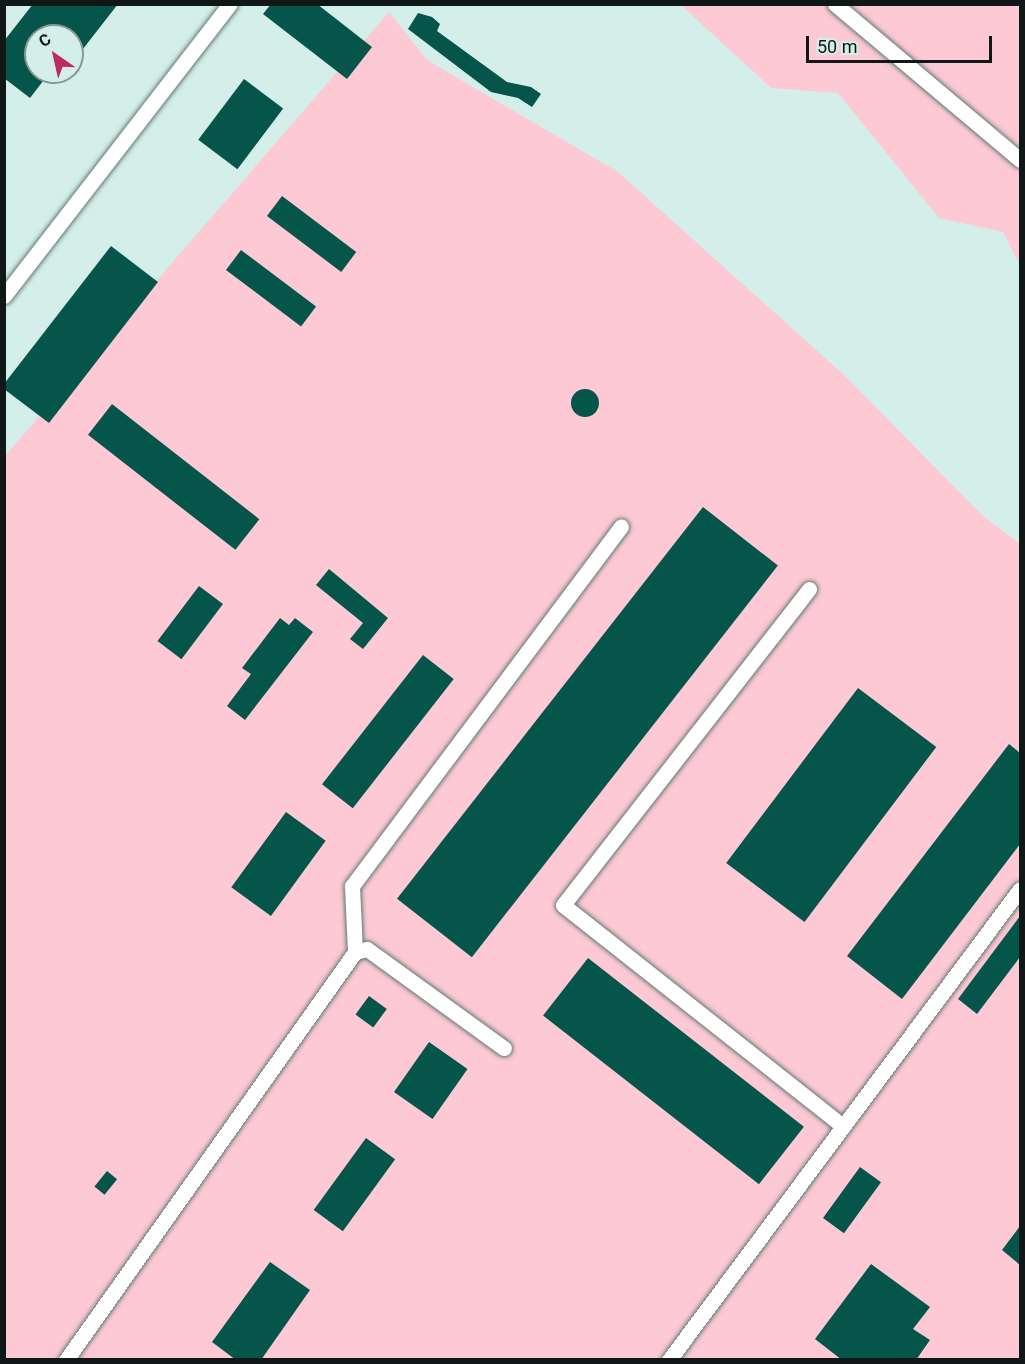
<!DOCTYPE html>
<html>
<head>
<meta charset="utf-8">
<style>
  body { margin:0 }
  #map { position:relative; width:1025px; height:1364px; overflow:hidden; background:#d4efe9; font-family:Roboto,sans-serif }
  div>[style] { position:absolute }
  [style*='--x'] { left:calc(var(--x)*1px); top:calc(var(--y)*1px); width:calc(var(--w)*1px); rotate:calc(var(--a)*1deg) }
  .green>* { inset:0; background:#fdc9d4 }
  .building>* { inset:0; background:#05554b; transform-origin:0 0 }
  .round { border-radius:50% }
  .roads { filter:drop-shadow(0 0 2px #617974) drop-shadow(0 0 2px #617974) }
  .service>* { height:15px; margin:-7.5px; padding:0 7.5px; transform-origin:7.5px; border-radius:7.5px; background:#fff }
  span { translate:-50% -50%; white-space:nowrap; text-align:center; line-height:1.15; -webkit-text-stroke:6px #d4efe9; paint-order:stroke }
  .frame { position:absolute; inset:0; border:6px solid #0f1816; pointer-events:none }
  .north { position:absolute; left:24px; top:24px; width:60px; height:60px; box-sizing:border-box; background:#d4efe9; border:2px solid #859995; border-radius:50%; rotate:326deg; font-size:16px; font-weight:700; line-height:24px; text-align:center; color:#0f1816 }
  .north::after { content:''; display:block; margin:auto; width:21px; height:27px; background:#ba2d5f; clip-path:polygon(50% 0,100% 100%,50% 72%,0 100%) }
  .scale { position:absolute; left:806px; top:36px; width:186px; height:27px; box-sizing:border-box; border:3px solid #0f1816; border-top:0; padding-left:8px; font-size:18px; line-height:21px; white-space:nowrap; color:#0f1816; -webkit-text-stroke:4px #d4efe9; paint-order:stroke }
</style>
</head>
<body>
<div id="map">
  <div class="green">
    <i style="clip-path:polygon(681px 5px,1020px 5px,1020px 265px,1003px 232px,939px 218px,838px 93px,771px 88px)"></i>
    <i style="clip-path:polygon(389px 12px,427px 60px,618px 172px,844px 375px,982px 515px,1020px 544px,1020px 1359px,5px 1360px,5px 456px)"></i>
  </div>
  <div class="building">
    <i style="clip-path:polygon(33px 4px,118px 4px,72px 63px,72px 36px,36px 36px,36px 72px,50px 72px,30px 98px,4px 78px,4px 41px)"></i>
    <i style="clip-path:polygon(271px 4px,317px 4px,372px 47px,347px 79px,263px 14px)"></i>
    <i style="clip-path:polygon(418px 13px,432px 17px,440px 24px,437px 31px,507px 82px,531px 87px,541px 94px,532px 107px,518px 98px,491px 92px,408px 29px)"></i>
    <i style="left:244px;top:79px;width:49px;height:76px;rotate:37deg"></i>
    <i style="left:282px;top:196px;width:93px;height:25px;rotate:37deg"></i>
    <i style="clip-path:polygon(111px 246px,158px 282px,49px 423px,4px 389px,4px 384px)"></i>
    <i style="left:241px;top:250px;width:94px;height:25px;rotate:37deg"></i>
    <i class="round" style="left:571px;top:389px;width:28px;height:28px"></i>
    <i style="left:112px;top:404px;width:187px;height:39px;rotate:38deg"></i>
    <i style="left:703px;top:507px;width:95px;height:497px;rotate:38deg"></i>
    <i style="clip-path:polygon(329px 569px,388px 618px,363px 649px,350px 639px,363px 623px,316px 585px)"></i>
    <i style="left:199px;top:586px;width:30px;height:69px;rotate:37deg"></i>
    <i style="clip-path:polygon(280px 618px,289px 625px,295px 618px,313px 632px,245px 720px,227px 706px,251px 674px,242px 668px)"></i>
    <i style="left:423px;top:655px;width:39px;height:164px;rotate:38deg"></i>
    <i style="left:858px;top:688px;width:98px;height:219px;rotate:37deg"></i>
    <i style="clip-path:polygon(1009px 744px,1020px 753px,1020px 844px,902px 999px,847px 956px)"></i>
    <i style="left:286px;top:812px;width:49px;height:93px;rotate:36deg"></i>
    <i style="clip-path:polygon(1020px 916px,1020px 957px,977px 1014px,958px 999px)"></i>
    <i style="left:588px;top:958px;width:274px;height:73px;rotate:38deg"></i>
    <i style="left:369px;top:996px;width:22px;height:23px;rotate:36deg"></i>
    <i style="left:429px;top:1042px;width:47px;height:61px;rotate:35deg"></i>
    <i style="left:366px;top:1138px;width:36px;height:89px;rotate:36deg"></i>
    <i style="left:860px;top:1167px;width:26px;height:63px;rotate:36deg"></i>
    <i style="left:107px;top:1171px;width:13px;height:20px;rotate:39deg"></i>
    <i style="clip-path:polygon(1020px 1226px,1020px 1265px,1002px 1250px)"></i>
    <i style="clip-path:polygon(270px 1262px,310px 1290px,261px 1360px,236px 1360px,212px 1342px)"></i>
    <i style="clip-path:polygon(871px 1264px,930px 1307px,913px 1329px,930px 1340px,916px 1360px,842px 1360px,815px 1339px)"></i>
  </div>
  <div class="roads">
    <div class="service">
      <i style="--x:835;--y:4;--w:242;--a:40.1"></i>
      <i style="--x:4;--y:296;--w:369;--a:-52.3"></i>
      <i style="--x:809;--y:589;--w:400;--a:127.9"></i>
      <i style="--x:563;--y:905;--w:357;--a:38.3"></i>
      <i style="--x:355;--y:952;--w:12;--a:-14"></i>
      <i style="--x:367;--y:949;--w:169;--a:35.9"></i>
      <i style="--x:66;--y:1360;--w:500;--a:-54.7"></i>
      <i style="--x:355;--y:952;--w:66;--a:-92.6"></i>
      <i style="--x:352;--y:886;--w:449;--a:-53.2"></i>
      <i style="--x:669;--y:1360;--w:587;--a:-53.31"></i>
    </div>
  </div>
  <div class="frame"></div>
  <div class="north">С</div>
  <div class="scale">50 m</div>
</div>
</body>
</html>
